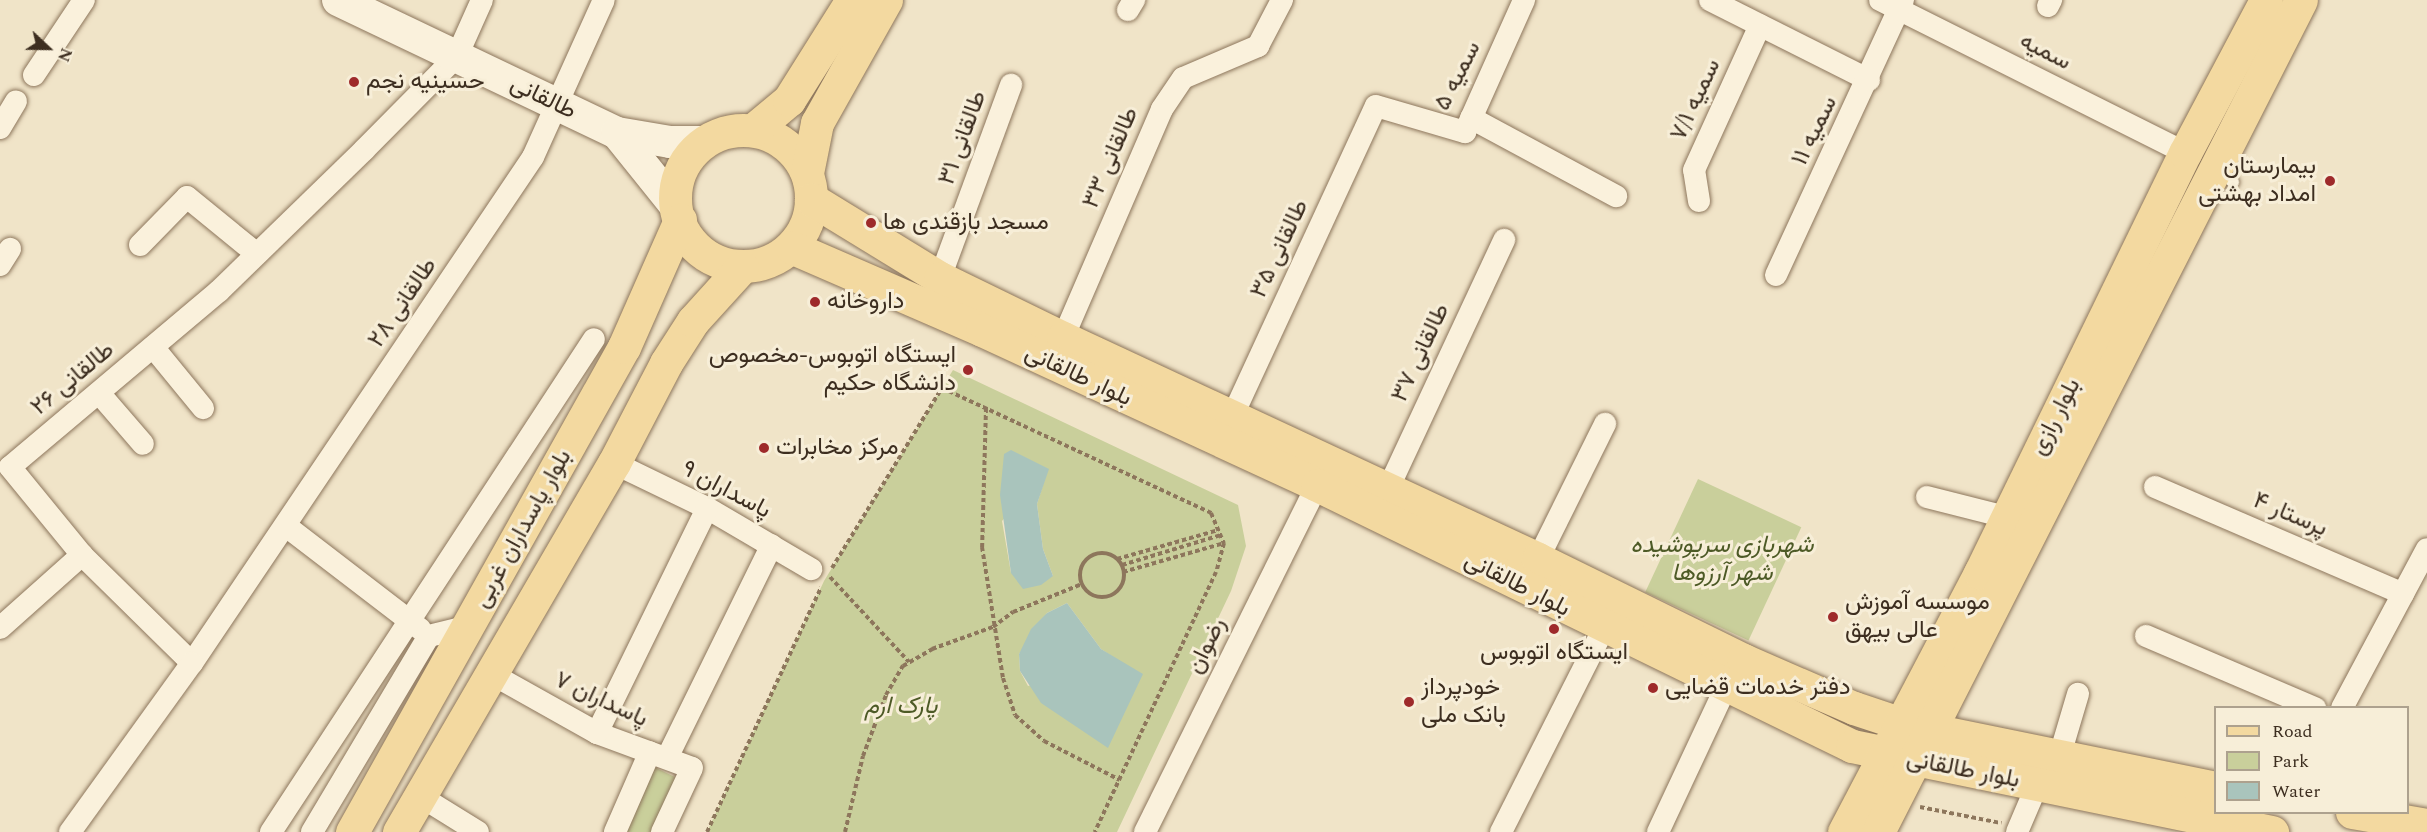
<!DOCTYPE html>
<html>
<head>
<meta charset="utf-8">
<style>
  body { margin:0 }
  #map { position:relative; width:2427px; height:832px; overflow:hidden; background:#f0e4c8; font-family:Spectral,Vazirmatn,serif }
  div>[style] { position:absolute }
  [style*='--x'] { left:calc(var(--x)*1px); top:calc(var(--y)*1px); width:calc(var(--w)*1px); rotate:calc(var(--a)*1deg) }
  .green>* { inset:0; background:#c9cf9b; transform-origin:0 0 }
  .water>* { inset:0; background:#a9c4bc }
  .path>* { height:4px; margin-top:-2px; transform-origin:0; background:repeating-linear-gradient(90deg,#8d765c 0 4.5px,transparent 0 7.5px) }
  .path>.ring { margin:-2px; padding:0; box-sizing:content-box; background:none; border:4px solid #8d765c; border-radius:50% }
  .roads { filter:drop-shadow(0 0 2px #8d765c) drop-shadow(0 0 2px #8d765c) }
  .service>* { height:12px; margin:-6px; padding:0 6px; transform-origin:6px; border-radius:6px; background:#faf1dc }
  .minor>* { height:22px; margin:-11px; padding:0 11px; transform-origin:11px; border-radius:11px; background:#faf1dc }
  .secondary>* { height:32px; margin:-16px; padding:0 16px; transform-origin:16px; border-radius:16px; background:#faf1dc }
  .primary>* { height:33px; margin:-16.5px; padding:0 16.5px; transform-origin:16.5px; border-radius:16.5px; background:#f3d9a0 }
  .primary>.ring { margin:-16.5px; padding:0; box-sizing:content-box; background:none; border:33px solid #f3d9a0; border-radius:50% }
  .dots>* { width:16px; height:16px; translate:-50% -50%; box-sizing:border-box; border:3px solid #f7eed8; border-radius:50% }
  span { translate:-50% -50%; white-space:nowrap; text-align:center; line-height:1.15; -webkit-text-stroke:6px #f7eed8; paint-order:stroke }
  .street-label { font-size:24px; color:#3d2e20 }
  .poi-label { font-size:24px; color:#3d2e20 }
  .left { translate:0 -50%; text-align:left }
  .right { translate:-100% -50%; text-align:right }
  .park-label { font-size:24px; color:#4d5a26; font-style:italic }
  .legend { position:absolute; left:2214px; top:706px; width:195px; height:108px; box-sizing:border-box; background:#f7eed8; border:2px solid #ada18e; margin:0; padding:8px 10px; list-style:none; font-size:18px; color:#3d2e20 }
  .legend li { display:flex; align-items:center; gap:12px; height:30px }
  .legend b { width:30px; border:2px solid #ada18e }
  .north { position:absolute; left:18px; top:18px; width:60px; height:60px; -webkit-text-stroke:4px #f7eed8; paint-order:stroke; rotate:112deg; font-size:16px; font-weight:700; line-height:24px; text-align:center; color:#3d2e20 }
  .north::after { content:''; display:block; margin:auto; width:21px; height:27px; background:#3d2e20; clip-path:polygon(50% 0,100% 100%,50% 72%,0 100%) }
</style>
</head>
<body>
<div id="map">
  <div class="green">
    <i style="clip-path:polygon(evenodd,953px 370px,1238px 505px,1246px 546px,1231px 591px,1117px 832px,707px 832px,824px 581px,953px 370px,1048px 469px,1037px 504px,1043px 549px,1053px 576px,1011px 573px,1002px 521px,1048px 469px,953px 370px,1067px 603px,1101px 649px,1116px 659px,1028px 686px,1020px 671px,1019px 654px,1047px 613px,1067px 603px)"></i>
    <i style="left:1698px;top:479px;width:114px;height:125px;rotate:25deg"></i>
    <i style="clip-path:polygon(652px 766px,681px 780px,656px 832px,619px 832px)"></i>
  </div>
  <div class="water">
    <i style="clip-path:polygon(1011px 450px,1049px 469px,1037px 504px,1043px 549px,1053px 576px,1041px 585px,1023px 589px,1011px 573px,1000px 495px,1004px 454px)"></i>
    <i style="clip-path:polygon(1067px 603px,1101px 649px,1143px 674px,1108px 748px,1041px 703px,1020px 671px,1019px 654px,1031px 629px,1047px 613px)"></i>
  </div>
  <div class="path">
    <i style="--x:986;--y:408;--w:139;--a:91.6"></i>
    <i style="--x:982;--y:547;--w:133;--a:80.9"></i>
    <i style="--x:1003;--y:678;--w:39;--a:72"></i>
    <i style="--x:1015;--y:715;--w:39;--a:42"></i>
    <i style="--x:1044;--y:741;--w:85;--a:27.2"></i>
    <i class="ring" style="left:1080px;top:553px;width:40px;height:40px"></i>
    <i style="--x:1117;--y:559;--w:105;--a:-16"></i>
    <i style="--x:1122;--y:565;--w:103;--a:-16.9"></i>
    <i style="--x:832;--y:568;--w:211;--a:-58.6"></i>
    <i style="--x:942;--y:388;--w:297;--a:24.9"></i>
    <i style="--x:1211;--y:513;--w:33;--a:67"></i>
    <i style="--x:1224;--y:543;--w:30;--a:105"></i>
    <i style="--x:1216;--y:572;--w:287;--a:115"></i>
    <i style="--x:1123;--y:572;--w:105;--a:-16"></i>
    <i style="--x:830;--y:577;--w:116;--a:47.1"></i>
    <i style="--x:1920;--y:807;--w:83;--a:11.2"></i>
    <i style="--x:707;--y:832;--w:270;--a:-65"></i>
    <i style="--x:845;--y:832;--w:78;--a:-76.7"></i>
    <i style="--x:863;--y:756;--w:65;--a:-69.3"></i>
    <i style="--x:886;--y:695;--w:34;--a:-60"></i>
    <i style="--x:903;--y:666;--w:34;--a:-30"></i>
    <i style="--x:932;--y:649;--w:65;--a:-19.8"></i>
    <i style="--x:993;--y:627;--w:25;--a:-37"></i>
    <i style="--x:1013;--y:612;--w:74;--a:-22.1"></i>
  </div>
  <div class="roads">
    <div class="service">
      <i style="--x:2218;--y:169;--w:20;--a:41"></i>
    </div>
    <div class="minor">
      <i style="--x:482;--y:0;--w:61;--a:114.1"></i>
      <i style="--x:457;--y:56;--w:132;--a:134.7"></i>
      <i style="--x:364;--y:150;--w:202;--a:135.8"></i>
      <i style="--x:219;--y:291;--w:273;--a:139.9"></i>
      <i style="--x:10;--y:467;--w:114;--a:50.7"></i>
      <i style="--x:82;--y:555;--w:154;--a:44.5"></i>
      <i style="--x:192;--y:663;--w:610;--a:-56.02"></i>
      <i style="--x:533;--y:157;--w:172;--a:-65.7"></i>
      <i style="--x:1710;--y:0;--w:178;--a:26.7"></i>
      <i style="--x:1880;--y:0;--w:341;--a:26.6"></i>
      <i style="--x:2048;--y:6;--w:7;--a:-63"></i>
      <i style="--x:1128;--y:10;--w:12;--a:-59"></i>
      <i style="--x:34;--y:75;--w:90;--a:-56.3"></i>
      <i style="--x:1471;--y:118;--w:165;--a:28.3"></i>
      <i style="--x:0;--y:128;--w:31;--a:-59"></i>
      <i style="--x:1699;--y:201;--w:31;--a:-99"></i>
      <i style="--x:1694;--y:170;--w:159;--a:-65.5"></i>
      <i style="--x:140;--y:245;--w:67;--a:-45.6"></i>
      <i style="--x:187;--y:197;--w:90;--a:39.2"></i>
      <i style="--x:0;--y:265;--w:19;--a:-58"></i>
      <i style="--x:1776;--y:275;--w:303;--a:-65.2"></i>
      <i style="--x:940;--y:278;--w:206;--a:-69.8"></i>
      <i style="--x:1063;--y:338;--w:249;--a:-66.6"></i>
      <i style="--x:1162;--y:109;--w:37;--a:-56"></i>
      <i style="--x:1183;--y:78;--w:82;--a:-23.1"></i>
      <i style="--x:1258;--y:46;--w:52;--a:-62.4"></i>
      <i style="--x:153;--y:347;--w:79;--a:50.7"></i>
      <i style="--x:99;--y:393;--w:67;--a:49.2"></i>
      <i style="--x:1233;--y:415;--w:340;--a:-65.2"></i>
      <i style="--x:1376;--y:106;--w:93;--a:16.3"></i>
      <i style="--x:1465;--y:132;--w:145;--a:-65.9"></i>
      <i style="--x:614;--y:463;--w:103;--a:25.8"></i>
      <i style="--x:707;--y:508;--w:121;--a:30.4"></i>
      <i style="--x:2155;--y:487;--w:270;--a:23.3"></i>
      <i style="--x:1388;--y:489;--w:275;--a:-65"></i>
      <i style="--x:1927;--y:497;--w:81;--a:14.2"></i>
      <i style="--x:286;--y:526;--w:169;--a:37.5"></i>
      <i style="--x:1538;--y:559;--w:151;--a:-63.6"></i>
      <i style="--x:0;--y:628;--w:110;--a:-41.7"></i>
      <i style="--x:2146;--y:636;--w:184;--a:23.1"></i>
      <i style="--x:490;--y:673;--w:123;--a:29.3"></i>
      <i style="--x:597;--y:733;--w:101;--a:20.2"></i>
      <i style="--x:692;--y:768;--w:71;--a:115.1"></i>
      <i style="--x:2342;--y:708;--w:180;--a:-61.9"></i>
      <i style="--x:597;--y:733;--w:250;--a:-63.9"></i>
      <i style="--x:667;--y:758;--w:237;--a:-63.8"></i>
      <i style="--x:2059;--y:758;--w:67;--a:-73.5"></i>
      <i style="--x:420;--y:796;--w:68;--a:31.8"></i>
      <i style="--x:70;--y:832;--w:208;--a:-54.2"></i>
      <i style="--x:271;--y:832;--w:589;--a:-56.77"></i>
      <i style="--x:312;--y:832;--w:228;--a:-59.2"></i>
      <i style="--x:429;--y:636;--w:41;--a:-14"></i>
      <i style="--x:615;--y:832;--w:87;--a:-66.4"></i>
      <i style="--x:1145;--y:832;--w:387;--a:-63.6"></i>
      <i style="--x:1501;--y:832;--w:229;--a:-63.2"></i>
      <i style="--x:1658;--y:832;--w:160;--a:-64.9"></i>
      <i style="--x:2017;--y:832;--w:51;--a:-66.9"></i>
    </div>
    <div class="secondary">
      <i style="--x:338;--y:0;--w:309;--a:25.5"></i>
      <i style="--x:674;--y:204;--w:91;--a:-128.8"></i>
      <i style="--x:617;--y:133;--w:54;--a:9.6"></i>
      <i style="--x:670;--y:142;--w:34;--a:0"></i>
    </div>
    <div class="primary">
      <i class="ring" style="left:675px;top:130px;width:103px;height:103px"></i>
      <i style="--x:753;--y:130;--w:47;--a:-39.8"></i>
      <i style="--x:789;--y:100;--w:118;--a:-57.8"></i>
      <i style="--x:807;--y:173;--w:51;--a:-78.7"></i>
      <i style="--x:817;--y:123;--w:141;--a:-60.7"></i>
      <i style="--x:811;--y:199;--w:151;--a:31.5"></i>
      <i style="--x:940;--y:278;--w:137;--a:26"></i>
      <i style="--x:1063;--y:338;--w:524;--a:24.95"></i>
      <i style="--x:1538;--y:559;--w:229;--a:26.2"></i>
      <i style="--x:1743;--y:660;--w:121;--a:23.4"></i>
      <i style="--x:1854;--y:708;--w:51;--a:18.4"></i>
      <i style="--x:1902;--y:724;--w:320;--a:11.5"></i>
      <i style="--x:791;--y:247;--w:208;--a:23.5"></i>
      <i style="--x:982;--y:330;--w:369;--a:24.8"></i>
      <i style="--x:1317;--y:485;--w:595;--a:26.01"></i>
      <i style="--x:1852;--y:746;--w:429;--a:11.6"></i>
      <i style="--x:2352;--y:812;--w:76;--a:9.8"></i>
      <i style="--x:352;--y:832;--w:556;--a:-60.72"></i>
      <i style="--x:624;--y:347;--w:139;--a:-66.2"></i>
      <i style="--x:399;--y:832;--w:427;--a:-59.8"></i>
      <i style="--x:614;--y:463;--w:113;--a:-62.5"></i>
      <i style="--x:666;--y:363;--w:50;--a:-57.3"></i>
      <i style="--x:693;--y:321;--w:73;--a:-47.8"></i>
      <i style="--x:1844;--y:832;--w:293;--a:-62.3"></i>
      <i style="--x:1980;--y:573;--w:467;--a:-64"></i>
      <i style="--x:2185;--y:153;--w:173;--a:-62.1"></i>
      <i style="--x:1878;--y:832;--w:933;--a:-63.05"></i>
    </div>
  </div>
  <div class="dots">
    <i style="left:354px;top:82px;background:#9e2a2b"></i>
    <i style="left:2330px;top:181px;background:#9e2a2b"></i>
    <i style="left:871px;top:223px;background:#9e2a2b"></i>
    <i style="left:815px;top:302px;background:#9e2a2b"></i>
    <i style="left:968px;top:370px;background:#9e2a2b"></i>
    <i style="left:764px;top:448px;background:#9e2a2b"></i>
    <i style="left:1833px;top:617px;background:#9e2a2b"></i>
    <i style="left:1554px;top:629px;background:#9e2a2b"></i>
    <i style="left:1653px;top:688px;background:#9e2a2b"></i>
    <i style="left:1409px;top:702px;background:#9e2a2b"></i>
  </div>
  <div class="street-label">
    <span style="left:2045px;top:52px;rotate:27deg">سمیه</span>
    <span style="left:1458px;top:76px;rotate:-63deg">سمیه ۵</span>
    <span style="left:543px;top:98px;rotate:26deg">طالقانی</span>
    <span style="left:1696px;top:100px;rotate:-65deg">سمیه ۷/۱</span>
    <span style="left:1815px;top:131px;rotate:-64deg">سمیه ۱۱</span>
    <span style="left:963px;top:138px;rotate:-70deg">طالقانی ۳۱</span>
    <span style="left:1111px;top:158px;rotate:-67deg">طالقانی ۳۳</span>
    <span style="left:1280px;top:249px;rotate:-65deg">طالقانی ۳۵</span>
    <span style="left:403px;top:303px;rotate:-56deg">طالقانی ۲۸</span>
    <span style="left:1421px;top:353px;rotate:-65deg">طالقانی ۳۷</span>
    <span style="left:1078px;top:376px;rotate:25deg">بلوار طالقانی</span>
    <span style="left:73px;top:379px;rotate:-40deg">طالقانی ۲۶</span>
    <span style="left:2056px;top:417px;rotate:-63deg">بلوار رازی</span>
    <span style="left:726px;top:490px;rotate:28deg">پاسداران ۹</span>
    <span style="left:2290px;top:515px;rotate:23deg">پرستار ۴</span>
    <span style="left:523px;top:529px;rotate:-61deg">بلوار پاسداران غربی</span>
    <span style="left:1517px;top:585px;rotate:27deg">بلوار طالقانی</span>
    <span style="left:1207px;top:646px;rotate:-64deg">رضوان</span>
    <span style="left:601px;top:700px;rotate:25deg">پاسداران ۷</span>
    <span style="left:1963px;top:770px;rotate:11deg">بلوار طالقانی</span>
  </div>
  <div class="poi-label">
    <span class="left" style="left:366px;top:82px">حسینیه نجم</span>
    <span class="right" style="left:2316px;top:181px">بیمارستان<br>امداد بهشتی</span>
    <span class="left" style="left:883px;top:223px">مسجد بازقندی ها</span>
    <span class="left" style="left:827px;top:302px">داروخانه</span>
    <span class="right" style="left:956px;top:370px">ایستگاه اتوبوس-مخصوص<br>دانشگاه حکیم</span>
    <span class="left" style="left:776px;top:448px">مرکز مخابرات</span>
    <span class="left" style="left:1845px;top:617px">موسسه آموزش<br>عالی بیهق</span>
    <span style="left:1554px;top:653px">ایستگاه اتوبوس</span>
    <span class="left" style="left:1421px;top:702px">خودپرداز<br>بانک ملی</span>
    <span class="left" style="left:1665px;top:688px">دفتر خدمات قضایی</span>
  </div>
  <div class="park-label">
    <span style="left:1722px;top:560px">شهربازی سرپوشیده<br>شهر آرزوها</span>
    <span style="left:901px;top:707px">پارک ارم</span>
  </div>
  <ul class="legend">
  <li><b style="height:8px;background:#f3d9a0"></b>Road</li>
  <li><b style="height:16px;background:#c9cf9b"></b>Park</li>
  <li><b style="height:16px;background:#a9c4bc"></b>Water</li>
  </ul>
  <div class="north">N</div>
</div>
</body>
</html>
